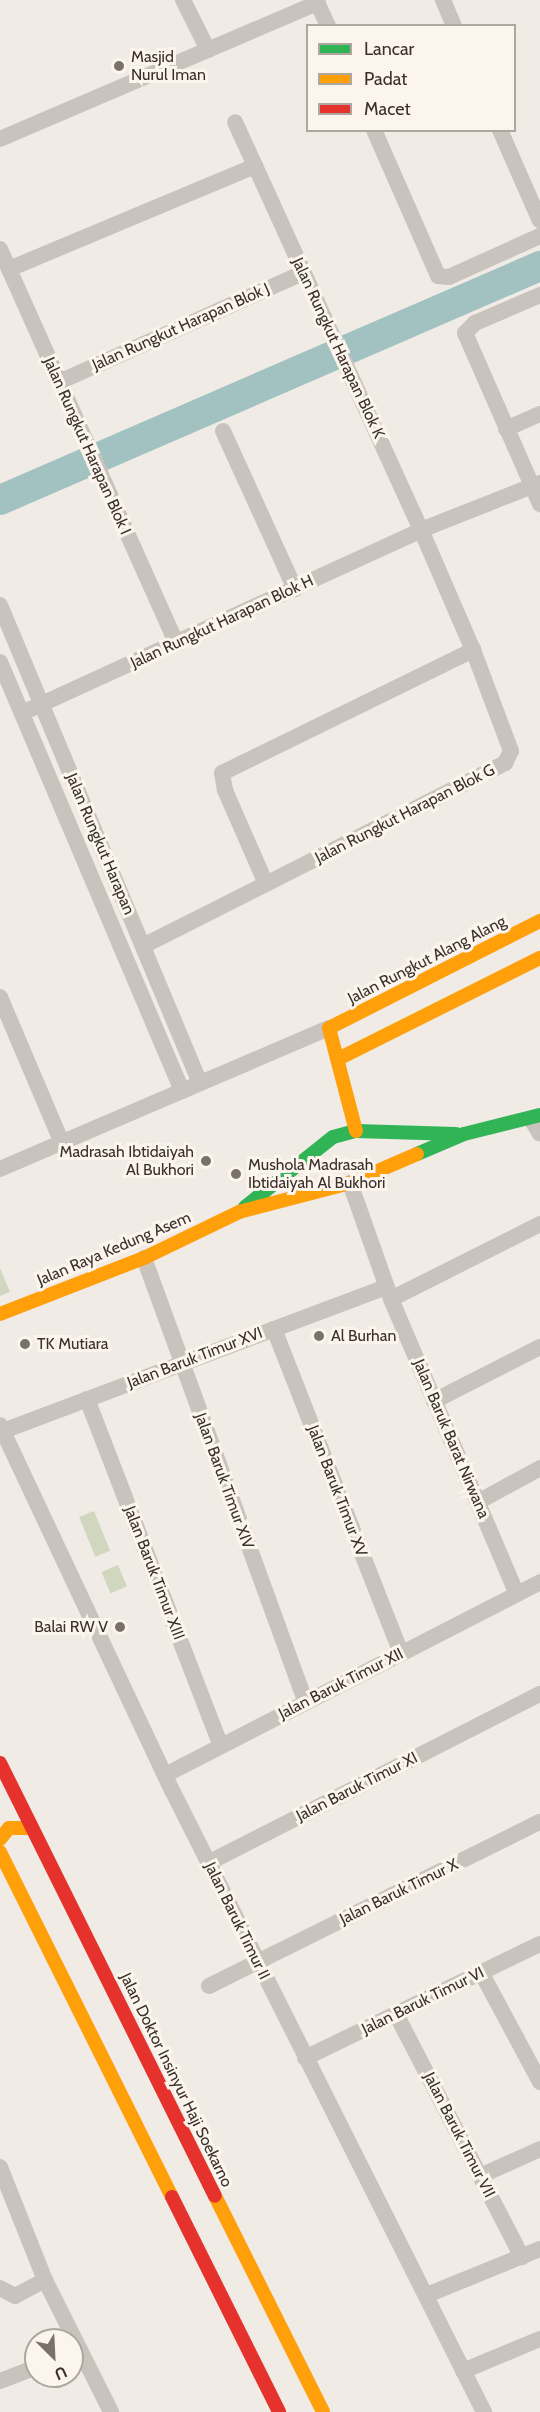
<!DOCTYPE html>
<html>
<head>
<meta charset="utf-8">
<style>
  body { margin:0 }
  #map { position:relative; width:540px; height:2412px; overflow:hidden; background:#f0ebe5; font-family:Cabin,sans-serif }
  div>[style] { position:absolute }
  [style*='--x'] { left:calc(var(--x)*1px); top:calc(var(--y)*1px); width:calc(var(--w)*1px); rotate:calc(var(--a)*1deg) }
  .green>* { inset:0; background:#d1d6bf; transform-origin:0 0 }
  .river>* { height:30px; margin:-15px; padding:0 15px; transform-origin:15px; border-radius:15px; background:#a1c2c1 }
  .street>* { height:16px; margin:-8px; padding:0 8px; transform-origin:8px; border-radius:8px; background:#c9c3be }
  .fast>* { height:14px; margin:-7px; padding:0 7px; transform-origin:7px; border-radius:7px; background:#30b455 }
  .slow>* { height:14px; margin:-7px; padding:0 7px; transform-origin:7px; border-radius:7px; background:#ff9f0a }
  .jam>* { height:14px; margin:-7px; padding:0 7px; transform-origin:7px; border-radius:7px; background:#e5322d }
  .dots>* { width:16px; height:16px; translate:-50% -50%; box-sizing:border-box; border:3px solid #fbf5ee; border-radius:50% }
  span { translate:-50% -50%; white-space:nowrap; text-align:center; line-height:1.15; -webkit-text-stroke:6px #fbf5ee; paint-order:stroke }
  .poi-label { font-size:16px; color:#3b302b }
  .left { translate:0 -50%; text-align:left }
  .right { translate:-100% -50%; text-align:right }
  .street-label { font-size:16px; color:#3b302b }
  .legend { position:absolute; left:306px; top:24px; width:210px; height:108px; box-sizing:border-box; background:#fbf5ee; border:2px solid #aea6a0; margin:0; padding:8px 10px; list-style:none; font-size:18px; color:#3b302b }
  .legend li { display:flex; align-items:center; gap:12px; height:30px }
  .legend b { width:30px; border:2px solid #aea6a0 }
  .north { position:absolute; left:24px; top:2328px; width:60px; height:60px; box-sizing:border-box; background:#fbf5ee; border:2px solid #aea6a0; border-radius:50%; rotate:156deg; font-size:16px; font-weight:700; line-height:24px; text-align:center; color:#3b302b }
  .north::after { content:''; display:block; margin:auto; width:21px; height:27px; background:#7a716c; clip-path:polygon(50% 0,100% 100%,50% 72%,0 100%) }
</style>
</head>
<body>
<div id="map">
  <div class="green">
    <i style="clip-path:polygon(0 1268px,10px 1292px,0 1296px)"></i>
    <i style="left:94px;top:1511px;width:43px;height:16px;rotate:68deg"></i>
    <i style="left:118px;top:1565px;width:23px;height:18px;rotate:67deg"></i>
  </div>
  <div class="river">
    <i style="--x:0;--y:500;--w:589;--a:-23.43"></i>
  </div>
  <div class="street">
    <i style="--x:183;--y:0;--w:56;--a:63.4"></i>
    <i style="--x:316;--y:0;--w:29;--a:65"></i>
    <i style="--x:443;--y:0;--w:28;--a:67"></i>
    <i style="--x:374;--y:130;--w:159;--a:66.3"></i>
    <i style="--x:438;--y:276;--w:11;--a:5"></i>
    <i style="--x:449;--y:277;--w:100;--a:-24.3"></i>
    <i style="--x:500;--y:130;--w:99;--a:66.3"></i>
    <i style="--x:0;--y:139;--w:346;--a:-23.2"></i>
    <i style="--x:0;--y:249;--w:432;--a:65.9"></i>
    <i style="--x:9;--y:269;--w:267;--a:-22.7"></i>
    <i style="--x:540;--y:295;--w:71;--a:156.7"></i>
    <i style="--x:475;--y:323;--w:14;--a:135"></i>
    <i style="--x:465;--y:333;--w:187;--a:66.3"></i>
    <i style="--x:59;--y:382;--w:267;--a:-24.1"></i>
    <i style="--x:506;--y:429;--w:37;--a:-24"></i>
    <i style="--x:223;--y:431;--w:174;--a:65.5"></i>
    <i style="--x:0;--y:605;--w:518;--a:67.3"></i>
    <i style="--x:0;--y:662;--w:466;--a:67"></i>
    <i style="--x:22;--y:713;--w:439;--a:-24.6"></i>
    <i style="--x:421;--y:530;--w:128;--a:-21.6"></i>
    <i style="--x:266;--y:884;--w:103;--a:-113.6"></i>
    <i style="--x:225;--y:790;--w:17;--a:-100"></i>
    <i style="--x:222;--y:773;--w:280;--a:-26.1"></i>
    <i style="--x:143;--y:946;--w:406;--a:-26.8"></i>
    <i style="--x:505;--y:763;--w:13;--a:-63"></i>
    <i style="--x:511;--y:751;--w:108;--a:-110.6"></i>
    <i style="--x:473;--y:650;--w:131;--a:-113.4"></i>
    <i style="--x:421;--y:530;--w:448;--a:-114.5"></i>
    <i style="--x:0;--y:997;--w:159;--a:67"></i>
    <i style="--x:531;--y:1119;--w:17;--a:59"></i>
    <i style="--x:0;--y:1169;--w:358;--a:-23.2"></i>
    <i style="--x:350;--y:1183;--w:123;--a:70.5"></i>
    <i style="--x:391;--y:1299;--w:321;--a:66.9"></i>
    <i style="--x:144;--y:1258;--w:473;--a:70"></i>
    <i style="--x:391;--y:1299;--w:167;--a:-26.7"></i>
    <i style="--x:274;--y:1329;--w:348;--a:68.6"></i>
    <i style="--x:87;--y:1399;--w:372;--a:68.9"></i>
    <i style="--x:434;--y:1401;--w:119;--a:-27"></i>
    <i style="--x:0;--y:1425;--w:406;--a:64.8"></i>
    <i style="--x:173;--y:1792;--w:694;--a:63.36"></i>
    <i style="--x:3;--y:1431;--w:410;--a:-20.6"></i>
    <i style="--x:478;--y:1502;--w:71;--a:-28.7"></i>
    <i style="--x:165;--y:1775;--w:422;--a:-27.2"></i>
    <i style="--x:208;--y:1863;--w:373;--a:-27"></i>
    <i style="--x:481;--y:1972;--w:125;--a:61.8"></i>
    <i style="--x:209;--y:1986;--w:369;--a:-26.4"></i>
    <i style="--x:396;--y:2014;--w:274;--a:62.6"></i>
    <i style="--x:305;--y:2058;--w:261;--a:-25.9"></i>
    <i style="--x:0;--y:2167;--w:122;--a:68.3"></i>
    <i style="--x:45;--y:2280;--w:148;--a:63.4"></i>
    <i style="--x:480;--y:2176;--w:66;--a:-24.2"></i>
    <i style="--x:0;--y:2288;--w:17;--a:28"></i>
    <i style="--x:15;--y:2296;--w:34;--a:-28"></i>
    <i style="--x:427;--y:2295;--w:122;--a:-22.2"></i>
    <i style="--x:463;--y:2371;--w:83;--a:-22.6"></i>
    <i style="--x:0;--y:2381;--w:39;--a:-21"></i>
  </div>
  <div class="fast">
    <i style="--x:417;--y:1154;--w:51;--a:-23.1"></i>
    <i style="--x:464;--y:1134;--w:78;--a:-14"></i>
    <i style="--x:245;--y:1207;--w:112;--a:-38.5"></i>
    <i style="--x:333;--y:1137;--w:24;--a:-15"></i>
    <i style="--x:356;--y:1131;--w:100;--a:1.7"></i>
  </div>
  <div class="slow">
    <i style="--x:338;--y:1059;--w:226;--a:-26.6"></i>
    <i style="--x:356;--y:1131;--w:106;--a:-104.7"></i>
    <i style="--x:329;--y:1028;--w:237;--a:-26.9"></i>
    <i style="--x:0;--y:1314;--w:155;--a:-21.3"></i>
    <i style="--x:144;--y:1258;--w:106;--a:-25.8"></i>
    <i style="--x:239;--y:1212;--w:115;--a:-14.6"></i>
    <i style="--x:350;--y:1183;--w:73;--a:-23.4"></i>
    <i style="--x:0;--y:1839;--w:14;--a:-51"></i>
    <i style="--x:9;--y:1828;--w:23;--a:0"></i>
    <i style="--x:0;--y:1852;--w:385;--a:63.5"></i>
    <i style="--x:215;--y:2196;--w:241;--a:63.4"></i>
  </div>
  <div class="jam">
    <i style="--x:0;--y:1763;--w:483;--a:63.6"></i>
    <i style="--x:172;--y:2197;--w:240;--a:63.5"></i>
  </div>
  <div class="dots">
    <i style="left:119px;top:66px;background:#7a716c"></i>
    <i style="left:206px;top:1161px;background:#7a716c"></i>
    <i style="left:236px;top:1174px;background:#7a716c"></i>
    <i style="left:319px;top:1336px;background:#7a716c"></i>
    <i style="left:25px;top:1344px;background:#7a716c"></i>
    <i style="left:120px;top:1627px;background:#7a716c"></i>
  </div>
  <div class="poi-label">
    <span class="left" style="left:131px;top:66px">Masjid<br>Nurul Iman</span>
    <span class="right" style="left:194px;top:1161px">Madrasah Ibtidaiyah<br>Al Bukhori</span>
    <span class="left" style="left:248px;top:1174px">Mushola Madrasah<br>Ibtidaiyah Al Bukhori</span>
    <span class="left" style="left:331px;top:1336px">Al Burhan</span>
    <span class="left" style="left:37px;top:1344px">TK Mutiara</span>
    <span class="right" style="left:108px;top:1627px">Balai RW V</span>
  </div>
  <div class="street-label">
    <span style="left:181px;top:327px;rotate:-24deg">Jalan Rungkut Harapan Blok J</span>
    <span style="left:338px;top:348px;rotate:65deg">Jalan Rungkut Harapan Blok K</span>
    <span style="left:87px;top:446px;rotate:66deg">Jalan Rungkut Harapan Blok I</span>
    <span style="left:222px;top:622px;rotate:-25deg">Jalan Rungkut Harapan Blok H</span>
    <span style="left:405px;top:814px;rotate:-27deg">Jalan Rungkut Harapan Blok G</span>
    <span style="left:100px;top:844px;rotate:67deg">Jalan Rungkut Harapan</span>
    <span style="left:427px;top:960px;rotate:-27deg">Jalan Rungkut Alang Alang</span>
    <span style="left:114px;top:1249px;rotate:-23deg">Jalan Raya Kedung Asem</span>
    <span style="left:195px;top:1358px;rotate:-21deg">Jalan Baruk Timur XVI</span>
    <span style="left:451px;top:1439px;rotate:67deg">Jalan Baruk Barat Nirwana</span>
    <span style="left:224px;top:1481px;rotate:70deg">Jalan Baruk Timur XIV</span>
    <span style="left:337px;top:1491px;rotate:69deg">Jalan Baruk Timur XV</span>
    <span style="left:154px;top:1573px;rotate:69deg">Jalan Baruk Timur XIII</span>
    <span style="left:341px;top:1684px;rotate:-27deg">Jalan Baruk Timur XII</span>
    <span style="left:357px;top:1787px;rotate:-27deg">Jalan Baruk Timur XI</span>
    <span style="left:399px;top:1892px;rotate:-26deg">Jalan Baruk Timur X</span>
    <span style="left:237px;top:1921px;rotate:64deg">Jalan Baruk Timur II</span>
    <span style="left:423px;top:2001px;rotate:-26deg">Jalan Baruk Timur VI</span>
    <span style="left:176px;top:2080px;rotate:64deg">Jalan Doktor Insinyur Haji Soekarno</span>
    <span style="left:459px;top:2135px;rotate:63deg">Jalan Baruk Timur VII</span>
  </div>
  <ul class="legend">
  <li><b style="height:8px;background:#30b455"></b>Lancar</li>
  <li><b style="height:8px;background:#ff9f0a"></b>Padat</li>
  <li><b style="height:8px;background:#e5322d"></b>Macet</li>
  </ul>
  <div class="north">U</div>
</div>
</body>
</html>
